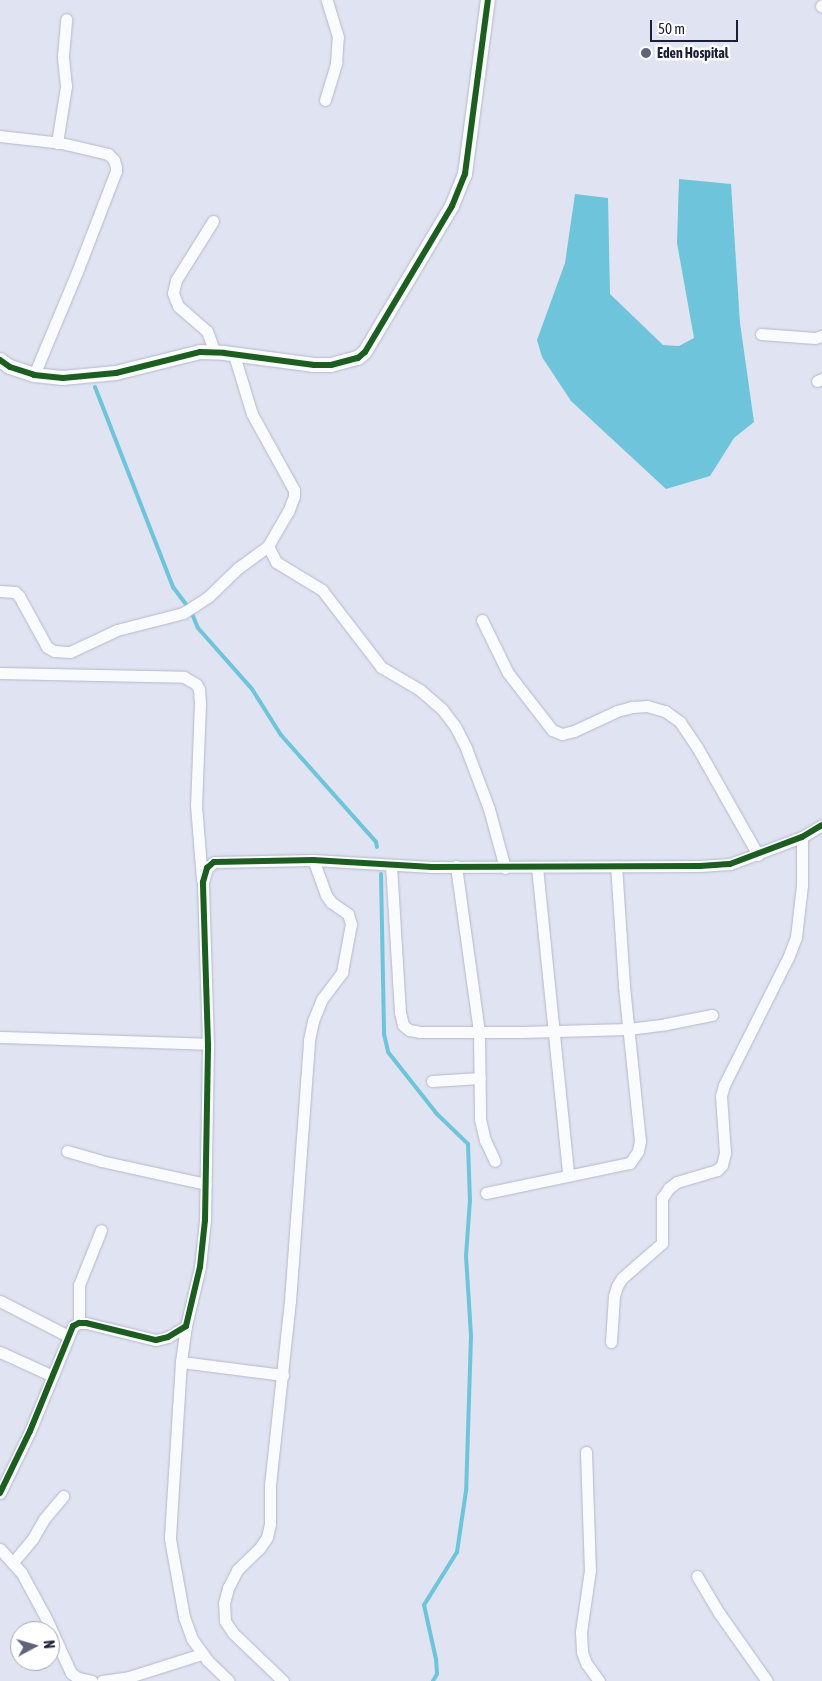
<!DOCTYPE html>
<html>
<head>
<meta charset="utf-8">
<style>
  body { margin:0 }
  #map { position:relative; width:822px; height:1681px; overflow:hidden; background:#e0e3f1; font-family:"Asap Condensed",sans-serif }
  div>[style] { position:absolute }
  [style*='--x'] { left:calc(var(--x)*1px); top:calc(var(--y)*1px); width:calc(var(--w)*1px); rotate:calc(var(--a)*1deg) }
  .water>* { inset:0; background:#6ec4db }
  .stream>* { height:4px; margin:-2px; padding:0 2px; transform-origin:2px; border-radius:2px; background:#6ec4db }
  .roads { filter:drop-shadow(0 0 1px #b5b8ca) drop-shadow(0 0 1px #b5b8ca) }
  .minor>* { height:11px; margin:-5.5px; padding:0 5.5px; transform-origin:5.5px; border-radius:5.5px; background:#fafbfd }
  .tertiary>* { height:14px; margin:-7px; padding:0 7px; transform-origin:7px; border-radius:7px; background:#fafbfd }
  .cycleway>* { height:6px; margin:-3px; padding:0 3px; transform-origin:3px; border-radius:3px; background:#1b5e20 }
  .dots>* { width:14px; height:14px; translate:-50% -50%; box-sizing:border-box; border:2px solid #fff; border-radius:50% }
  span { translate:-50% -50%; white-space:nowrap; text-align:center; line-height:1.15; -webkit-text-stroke:5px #fff; paint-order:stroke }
  .poi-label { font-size:14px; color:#1c1f37; font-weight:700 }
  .left { translate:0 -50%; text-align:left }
  .north { position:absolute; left:10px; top:1621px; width:50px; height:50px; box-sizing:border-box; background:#fff; border:1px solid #a4a5af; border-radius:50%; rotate:84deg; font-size:14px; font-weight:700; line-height:20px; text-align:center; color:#1c1f37 }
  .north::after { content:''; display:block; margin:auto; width:18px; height:22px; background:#616478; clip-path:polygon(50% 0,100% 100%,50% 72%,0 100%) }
  .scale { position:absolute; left:650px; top:20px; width:88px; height:22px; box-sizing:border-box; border:2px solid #1c1f37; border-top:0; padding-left:6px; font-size:15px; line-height:18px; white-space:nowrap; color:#1c1f37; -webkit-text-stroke:4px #fff; paint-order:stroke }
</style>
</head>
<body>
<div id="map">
  <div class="water">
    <i style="clip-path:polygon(679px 179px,731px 184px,740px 323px,754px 422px,734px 438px,710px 476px,666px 489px,571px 401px,542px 357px,537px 340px,565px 263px,575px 194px,608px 198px,610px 294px,663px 345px,679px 346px,694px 338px,677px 243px)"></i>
  </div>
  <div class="stream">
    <i style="--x:95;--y:387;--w:215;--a:68.7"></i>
    <i style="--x:173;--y:587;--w:30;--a:53"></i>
    <i style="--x:191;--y:611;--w:18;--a:68"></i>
    <i style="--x:198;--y:628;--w:81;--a:48.5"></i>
    <i style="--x:252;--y:689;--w:54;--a:57.8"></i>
    <i style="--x:281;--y:735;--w:143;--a:48.4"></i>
    <i style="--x:376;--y:842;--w:5;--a:79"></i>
    <i style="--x:381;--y:874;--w:160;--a:88.9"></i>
    <i style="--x:384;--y:1034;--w:18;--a:77"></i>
    <i style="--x:388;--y:1052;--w:79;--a:51.7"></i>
    <i style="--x:437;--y:1114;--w:43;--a:44.1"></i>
    <i style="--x:468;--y:1144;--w:56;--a:88"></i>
    <i style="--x:470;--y:1200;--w:56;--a:94.1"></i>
    <i style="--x:466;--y:1256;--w:80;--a:86.4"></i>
    <i style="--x:471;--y:1336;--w:155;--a:91.8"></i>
    <i style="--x:466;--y:1491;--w:62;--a:98.4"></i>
    <i style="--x:457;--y:1552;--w:62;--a:121.9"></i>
    <i style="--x:424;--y:1605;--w:55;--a:77.5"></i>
    <i style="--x:436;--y:1659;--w:15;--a:86"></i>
    <i style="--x:437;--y:1674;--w:8;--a:120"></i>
  </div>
  <div class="roads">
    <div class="minor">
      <i style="--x:821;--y:6;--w:1;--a:-45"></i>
      <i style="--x:325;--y:100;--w:39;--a:-73"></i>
      <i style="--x:336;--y:63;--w:26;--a:-86"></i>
      <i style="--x:338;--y:37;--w:39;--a:-107"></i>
      <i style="--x:0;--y:136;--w:61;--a:6.5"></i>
      <i style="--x:61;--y:143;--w:48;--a:13.2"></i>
      <i style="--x:108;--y:154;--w:8;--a:45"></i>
      <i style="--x:114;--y:160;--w:7;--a:74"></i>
      <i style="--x:116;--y:167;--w:4;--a:90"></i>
      <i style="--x:116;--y:171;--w:108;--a:111.1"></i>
      <i style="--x:77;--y:272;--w:112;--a:112.7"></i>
      <i style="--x:57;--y:143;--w:58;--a:-81"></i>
      <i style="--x:66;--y:86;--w:30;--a:-96"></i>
      <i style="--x:63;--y:56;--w:37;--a:-85"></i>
      <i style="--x:213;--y:221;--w:70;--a:122.1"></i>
      <i style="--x:176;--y:280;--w:13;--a:103"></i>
      <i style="--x:173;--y:293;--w:14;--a:69"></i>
      <i style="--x:178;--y:306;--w:38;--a:41"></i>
      <i style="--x:207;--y:331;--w:23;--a:70"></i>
      <i style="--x:761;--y:334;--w:54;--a:4.2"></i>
      <i style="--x:815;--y:338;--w:7;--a:-16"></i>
      <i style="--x:817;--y:381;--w:5;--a:-22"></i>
      <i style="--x:268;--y:546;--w:18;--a:63"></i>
      <i style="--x:276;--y:562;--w:54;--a:31.3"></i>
      <i style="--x:322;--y:590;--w:97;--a:52.5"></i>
      <i style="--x:381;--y:667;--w:45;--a:30.5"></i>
      <i style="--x:420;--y:690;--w:29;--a:41"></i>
      <i style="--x:442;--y:709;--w:21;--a:53"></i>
      <i style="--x:455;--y:726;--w:25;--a:63"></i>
      <i style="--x:466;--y:748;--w:65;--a:69.3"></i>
      <i style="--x:489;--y:809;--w:61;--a:74.8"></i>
      <i style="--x:0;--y:591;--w:15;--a:4"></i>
      <i style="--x:15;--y:592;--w:6;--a:45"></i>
      <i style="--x:19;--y:596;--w:58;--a:61.2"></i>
      <i style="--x:47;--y:647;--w:8;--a:30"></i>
      <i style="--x:54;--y:651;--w:16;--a:4"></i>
      <i style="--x:70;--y:652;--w:52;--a:-25.1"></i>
      <i style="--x:117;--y:630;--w:68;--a:-14.4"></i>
      <i style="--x:183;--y:613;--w:13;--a:-32"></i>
      <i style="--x:194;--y:606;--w:17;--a:-33"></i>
      <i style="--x:208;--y:597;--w:42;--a:-44"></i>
      <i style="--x:238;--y:568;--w:37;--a:-36"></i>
      <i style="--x:268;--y:546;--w:39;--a:-60"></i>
      <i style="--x:288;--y:512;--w:17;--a:-69"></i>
      <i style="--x:294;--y:496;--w:6;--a:-90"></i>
      <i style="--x:294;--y:490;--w:87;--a:-118.9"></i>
      <i style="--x:252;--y:414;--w:62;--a:-107"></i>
      <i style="--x:482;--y:620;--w:59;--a:63.9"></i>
      <i style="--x:508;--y:673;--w:72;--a:52.3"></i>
      <i style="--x:552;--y:730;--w:11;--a:22"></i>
      <i style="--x:562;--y:734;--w:12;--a:-14"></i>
      <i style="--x:574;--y:731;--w:47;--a:-24.9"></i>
      <i style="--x:617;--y:711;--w:16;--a:-15"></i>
      <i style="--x:632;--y:707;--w:15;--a:-4"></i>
      <i style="--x:647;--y:706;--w:19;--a:16"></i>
      <i style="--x:665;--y:711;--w:19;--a:36"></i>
      <i style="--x:680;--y:722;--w:30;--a:56"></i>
      <i style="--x:697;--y:747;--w:124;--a:60.5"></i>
      <i style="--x:0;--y:673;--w:184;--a:1.2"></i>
      <i style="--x:184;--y:677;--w:14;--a:30"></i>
      <i style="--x:196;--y:684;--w:6;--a:59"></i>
      <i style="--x:199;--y:689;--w:14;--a:86"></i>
      <i style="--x:200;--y:703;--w:102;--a:92.2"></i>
      <i style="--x:196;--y:805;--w:75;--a:85.4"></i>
      <i style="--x:391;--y:865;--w:147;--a:86.5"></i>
      <i style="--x:400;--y:1012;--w:13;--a:77"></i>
      <i style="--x:403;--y:1025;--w:8;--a:40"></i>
      <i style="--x:409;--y:1030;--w:11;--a:10"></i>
      <i style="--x:420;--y:1032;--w:101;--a:0"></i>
      <i style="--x:521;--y:1032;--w:107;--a:-1.6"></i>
      <i style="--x:628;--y:1029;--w:38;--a:-7"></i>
      <i style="--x:666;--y:1024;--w:47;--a:-11.1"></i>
      <i style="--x:456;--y:866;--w:167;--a:82.1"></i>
      <i style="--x:479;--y:1031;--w:88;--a:89.3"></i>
      <i style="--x:480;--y:1119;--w:22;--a:77"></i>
      <i style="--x:485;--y:1140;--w:23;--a:65"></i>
      <i style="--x:537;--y:867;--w:309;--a:84.2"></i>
      <i style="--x:0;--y:1037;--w:208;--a:1.9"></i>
      <i style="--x:432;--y:1081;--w:48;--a:-3.6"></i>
      <i style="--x:67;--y:1151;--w:35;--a:16"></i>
      <i style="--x:101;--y:1161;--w:107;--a:12.4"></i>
      <i style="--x:486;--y:1193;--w:147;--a:-11.8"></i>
      <i style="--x:630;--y:1163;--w:14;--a:-56"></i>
      <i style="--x:638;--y:1151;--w:10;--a:-79"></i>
      <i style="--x:640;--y:1141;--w:157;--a:-95.9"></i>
      <i style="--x:624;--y:985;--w:119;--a:-93.8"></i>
      <i style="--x:0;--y:1301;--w:76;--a:27.2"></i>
      <i style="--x:79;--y:1323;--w:38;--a:-90"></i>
      <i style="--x:79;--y:1285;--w:59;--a:-68.2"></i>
      <i style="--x:186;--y:1326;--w:36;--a:98"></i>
      <i style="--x:181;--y:1362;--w:177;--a:93.6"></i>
      <i style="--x:170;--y:1539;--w:79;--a:79.8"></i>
      <i style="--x:184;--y:1617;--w:23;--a:70"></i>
      <i style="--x:192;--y:1639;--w:26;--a:54"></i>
      <i style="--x:207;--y:1660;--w:30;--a:44"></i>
      <i style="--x:611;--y:1342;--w:46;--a:-86.3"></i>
      <i style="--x:614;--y:1296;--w:10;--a:-73"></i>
      <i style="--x:617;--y:1286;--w:9;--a:-58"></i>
      <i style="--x:622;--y:1278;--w:53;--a:-41.2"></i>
      <i style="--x:662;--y:1243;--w:45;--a:-90"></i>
      <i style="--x:662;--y:1198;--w:12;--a:-55"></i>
      <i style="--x:669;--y:1188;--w:10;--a:-37"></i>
      <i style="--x:677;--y:1182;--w:42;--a:-16.7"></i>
      <i style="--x:717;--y:1170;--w:7;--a:-45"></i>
      <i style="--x:722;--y:1165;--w:12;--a:-76"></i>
      <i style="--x:725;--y:1153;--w:57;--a:-94"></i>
      <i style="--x:721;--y:1096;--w:11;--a:-75"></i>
      <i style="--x:724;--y:1085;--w:142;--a:-63.3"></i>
      <i style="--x:788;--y:958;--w:22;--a:-69"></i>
      <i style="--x:796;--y:937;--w:52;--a:-83.4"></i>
      <i style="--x:802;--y:885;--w:48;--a:-90"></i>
      <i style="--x:0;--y:1352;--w:58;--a:24.4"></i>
      <i style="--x:181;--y:1362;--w:103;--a:7.3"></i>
      <i style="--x:586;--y:1452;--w:118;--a:88.1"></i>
      <i style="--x:590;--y:1570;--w:63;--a:98.3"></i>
      <i style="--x:581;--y:1632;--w:20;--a:87"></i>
      <i style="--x:582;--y:1652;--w:12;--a:70"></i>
      <i style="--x:586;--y:1663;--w:22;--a:54"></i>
      <i style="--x:0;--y:1493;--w:69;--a:-64.2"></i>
      <i style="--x:30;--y:1431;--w:113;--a:-67.7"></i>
      <i style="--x:73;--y:1326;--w:7;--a:-27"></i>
      <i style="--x:79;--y:1323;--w:7;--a:0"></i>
      <i style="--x:86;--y:1323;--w:72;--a:13.7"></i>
      <i style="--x:156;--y:1340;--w:12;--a:-14"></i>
      <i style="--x:168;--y:1337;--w:21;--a:-31"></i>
      <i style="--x:186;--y:1326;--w:61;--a:-76.7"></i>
      <i style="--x:200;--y:1267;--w:47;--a:-83.9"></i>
      <i style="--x:205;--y:1220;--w:176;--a:-89"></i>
      <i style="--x:208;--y:1044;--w:162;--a:-91.8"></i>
      <i style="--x:203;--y:882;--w:15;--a:-74"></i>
      <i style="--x:207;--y:868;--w:9;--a:-41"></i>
      <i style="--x:214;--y:862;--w:99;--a:-1.2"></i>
      <i style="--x:313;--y:860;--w:119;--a:3.4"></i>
      <i style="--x:432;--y:867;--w:268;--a:-0.2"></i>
      <i style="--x:700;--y:866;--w:30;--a:-4"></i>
      <i style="--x:730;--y:864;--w:77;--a:-20.6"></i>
      <i style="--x:802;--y:837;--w:23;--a:-31"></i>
      <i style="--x:0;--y:1549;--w:31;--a:48"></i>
      <i style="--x:21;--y:1572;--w:52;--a:61.5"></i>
      <i style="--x:46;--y:1618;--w:60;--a:65.6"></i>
      <i style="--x:71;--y:1673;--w:9;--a:36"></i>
      <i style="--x:78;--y:1678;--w:14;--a:12"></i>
      <i style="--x:14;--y:1561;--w:30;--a:-50"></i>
      <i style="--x:33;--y:1538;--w:22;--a:-60"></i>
      <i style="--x:44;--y:1519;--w:30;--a:-50"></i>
      <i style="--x:697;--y:1576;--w:43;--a:59.3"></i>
      <i style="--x:719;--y:1613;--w:83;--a:54.8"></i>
      <i style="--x:102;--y:1681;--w:27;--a:-8"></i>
      <i style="--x:129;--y:1677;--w:77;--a:-17.5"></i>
      <i style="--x:283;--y:1681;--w:69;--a:-136.2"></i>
      <i style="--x:233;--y:1633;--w:14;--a:-124"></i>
      <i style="--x:225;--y:1621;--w:18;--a:-93"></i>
      <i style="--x:224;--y:1603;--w:16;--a:-75"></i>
      <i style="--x:228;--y:1588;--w:20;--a:-63"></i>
      <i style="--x:237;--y:1570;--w:30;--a:-44"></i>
      <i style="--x:259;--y:1549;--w:14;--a:-56"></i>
      <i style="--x:267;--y:1537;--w:13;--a:-77"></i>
      <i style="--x:270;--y:1524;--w:39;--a:-90"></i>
      <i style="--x:270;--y:1485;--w:185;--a:-83.8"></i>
      <i style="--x:290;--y:1301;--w:262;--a:-85.8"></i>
      <i style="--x:309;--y:1040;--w:19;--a:-78"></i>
      <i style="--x:313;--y:1021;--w:24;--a:-68"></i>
      <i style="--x:322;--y:999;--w:34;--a:-53"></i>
      <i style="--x:342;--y:972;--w:49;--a:-79.4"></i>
      <i style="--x:351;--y:924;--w:10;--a:-107"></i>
      <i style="--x:348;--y:914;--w:21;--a:-145"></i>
      <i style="--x:331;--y:902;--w:9;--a:-126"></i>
      <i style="--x:326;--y:895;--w:37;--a:-110"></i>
    </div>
    <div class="tertiary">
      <i style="--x:0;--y:360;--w:12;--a:35"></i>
      <i style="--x:10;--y:367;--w:25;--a:18"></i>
      <i style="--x:34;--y:375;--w:29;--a:6"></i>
      <i style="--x:63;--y:378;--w:53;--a:-5.4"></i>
      <i style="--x:116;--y:373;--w:87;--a:-14"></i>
      <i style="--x:200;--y:352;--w:24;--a:2"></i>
      <i style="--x:224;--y:353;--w:91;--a:7.6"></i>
      <i style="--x:314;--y:365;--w:17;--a:0"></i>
      <i style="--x:331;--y:365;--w:28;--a:-15"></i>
      <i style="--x:358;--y:358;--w:9;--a:-41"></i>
      <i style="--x:365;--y:352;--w:170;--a:-59.2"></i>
      <i style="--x:452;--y:206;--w:35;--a:-68"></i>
      <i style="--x:465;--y:174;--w:176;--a:-82.5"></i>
    </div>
  </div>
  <div class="cycleway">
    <i style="--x:0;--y:360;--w:12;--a:35"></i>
    <i style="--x:10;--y:367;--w:25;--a:18"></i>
    <i style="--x:34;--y:375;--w:29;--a:6"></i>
    <i style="--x:63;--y:378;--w:53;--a:-5.4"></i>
    <i style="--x:116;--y:373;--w:87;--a:-14"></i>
    <i style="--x:200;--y:352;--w:24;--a:2"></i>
    <i style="--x:224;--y:353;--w:91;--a:7.6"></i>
    <i style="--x:314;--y:365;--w:17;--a:0"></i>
    <i style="--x:331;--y:365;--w:28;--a:-15"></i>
    <i style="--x:358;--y:358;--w:9;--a:-41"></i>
    <i style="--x:365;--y:352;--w:170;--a:-59.2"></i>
    <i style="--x:452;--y:206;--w:35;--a:-68"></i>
    <i style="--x:465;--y:174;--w:176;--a:-82.5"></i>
    <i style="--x:0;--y:1493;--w:69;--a:-64.2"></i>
    <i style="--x:30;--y:1431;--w:113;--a:-67.7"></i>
    <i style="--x:73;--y:1326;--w:7;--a:-27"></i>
    <i style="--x:79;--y:1323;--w:7;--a:0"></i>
    <i style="--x:86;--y:1323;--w:72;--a:13.7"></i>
    <i style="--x:156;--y:1340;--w:12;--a:-14"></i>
    <i style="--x:168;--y:1337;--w:21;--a:-31"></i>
    <i style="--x:186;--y:1326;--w:61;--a:-76.7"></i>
    <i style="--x:200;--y:1267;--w:47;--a:-83.9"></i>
    <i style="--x:205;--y:1220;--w:176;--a:-89"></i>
    <i style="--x:208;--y:1044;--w:162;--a:-91.8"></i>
    <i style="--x:203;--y:882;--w:15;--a:-74"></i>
    <i style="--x:207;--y:868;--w:9;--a:-41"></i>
    <i style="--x:214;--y:862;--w:99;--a:-1.2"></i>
    <i style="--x:313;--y:860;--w:119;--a:3.4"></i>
    <i style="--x:432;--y:867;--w:268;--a:-0.2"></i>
    <i style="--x:700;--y:866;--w:30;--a:-4"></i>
    <i style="--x:730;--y:864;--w:77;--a:-20.6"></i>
    <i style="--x:802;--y:837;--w:23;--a:-31"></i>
  </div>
  <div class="dots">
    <i style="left:646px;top:53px;background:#616478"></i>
  </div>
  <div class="poi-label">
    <span class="left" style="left:657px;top:53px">Eden Hospital</span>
  </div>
  <div class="north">N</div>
  <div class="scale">50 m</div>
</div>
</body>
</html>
